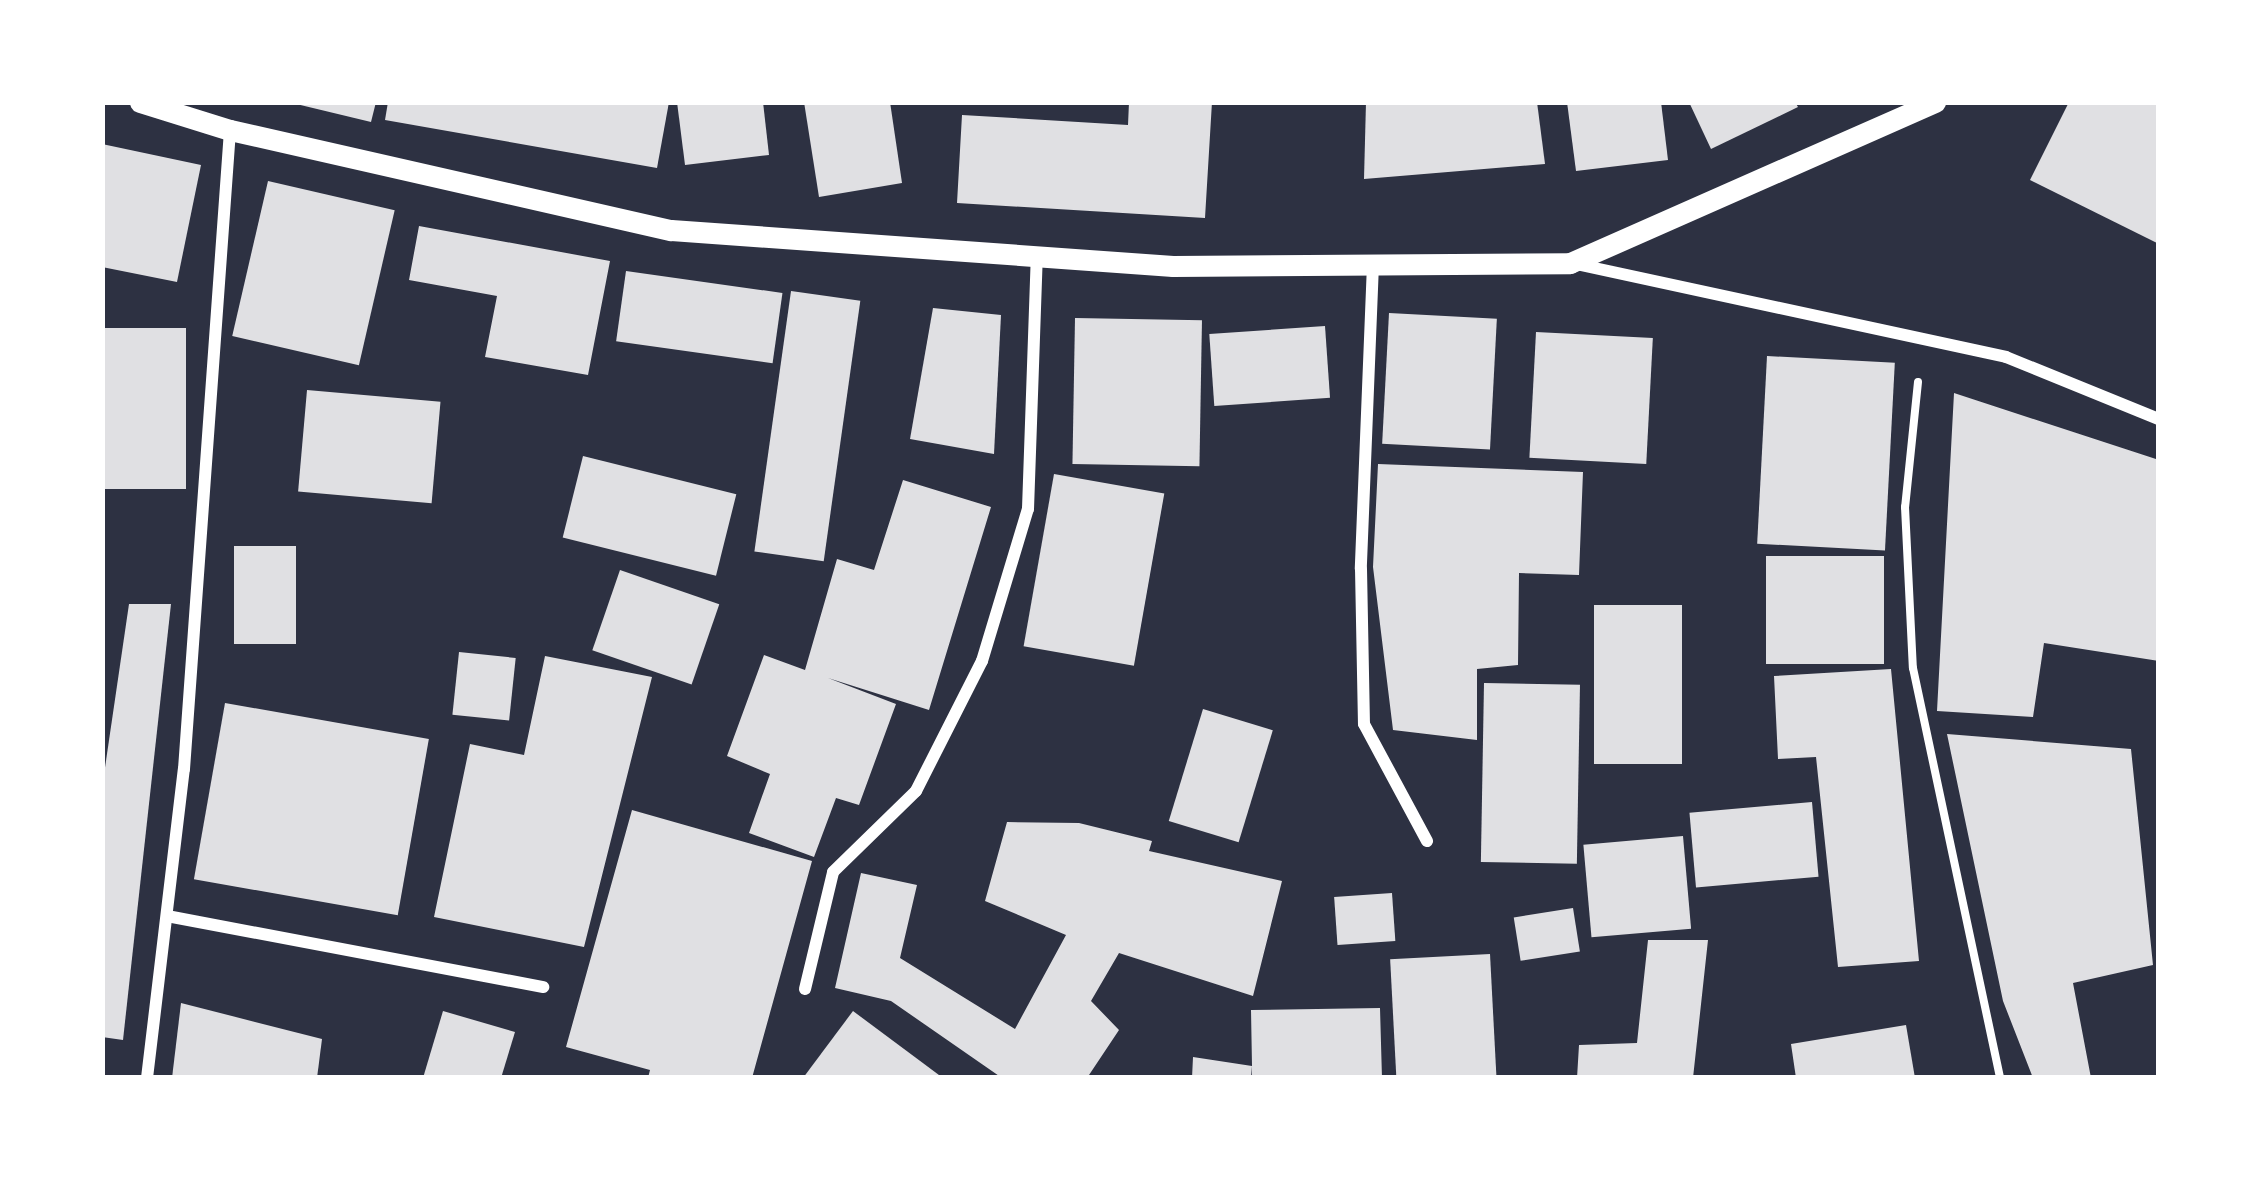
<!DOCTYPE html>
<html>
<head>
<meta charset="utf-8">
<style>
  body { margin:0 }
  #map { position:relative; width:2261px; height:1180px; overflow:hidden; background:#2d3142; font-family:"Titillium Web",sans-serif }
  div>[style] { position:absolute }
  [style*='--x'] { left:calc(var(--x)*1px); top:calc(var(--y)*1px); width:calc(var(--w)*1px); rotate:calc(var(--a)*1deg) }
  .building>* { inset:0; background:#e0e0e3; transform-origin:0 0 }
  .path>* { height:8px; margin:-4px; padding:0 4px; transform-origin:4px; border-radius:4px; background:#fff }
  .minor>* { height:12px; margin:-6px; padding:0 6px; transform-origin:6px; border-radius:6px; background:#fff }
  .tertiary>* { height:21px; margin:-10.5px; padding:0 10.5px; transform-origin:10.5px; border-radius:10.5px; background:#fff }
  span { translate:-50% -50%; white-space:nowrap; text-align:center; line-height:1.15; -webkit-text-stroke:10px #fff; paint-order:stroke }
  .frame { position:absolute; inset:0; border:105px solid #fff; pointer-events:none }
</style>
</head>
<body>
<div id="map">
  <div class="building">
    <i style="clip-path:polygon(288px 102px,376px 102px,371px 122px)"></i>
    <i style="clip-path:polygon(388px 102px,669px 102px,657px 168px,385px 120px)"></i>
    <i style="clip-path:polygon(677px 102px,763px 102px,769px 155px,685px 165px)"></i>
    <i style="clip-path:polygon(804px 102px,890px 102px,902px 183px,819px 197px)"></i>
    <i style="clip-path:polygon(1129px 102px,1212px 102px,1205px 218px,957px 203px,962px 115px,1128px 125px)"></i>
    <i style="clip-path:polygon(1366px 102px,1537px 102px,1545px 164px,1364px 179px)"></i>
    <i style="clip-path:polygon(1567px 102px,1661px 102px,1668px 160px,1576px 171px)"></i>
    <i style="clip-path:polygon(1689px 102px,1795px 102px,1798px 107px,1711px 149px)"></i>
    <i style="clip-path:polygon(2069px 102px,2159px 102px,2159px 244px,2030px 180px)"></i>
    <i style="clip-path:polygon(102px 144px,201px 165px,177px 282px,102px 267px)"></i>
    <i style="left:268px;top:181px;width:130px;height:159px;rotate:13deg"></i>
    <i style="clip-path:polygon(419px 226px,610px 261px,588px 375px,485px 357px,497px 296px,409px 280px)"></i>
    <i style="left:626px;top:271px;width:158px;height:71px;rotate:8deg"></i>
    <i style="left:791px;top:291px;width:70px;height:263px;rotate:8deg"></i>
    <i style="clip-path:polygon(933px 308px,1001px 315px,994px 454px,910px 439px)"></i>
    <i style="left:1389px;top:313px;width:108px;height:131px;rotate:3deg"></i>
    <i style="left:1075px;top:318px;width:127px;height:146px;rotate:1deg"></i>
    <i style="left:1325px;top:326px;width:72px;height:116px;rotate:86deg"></i>
    <i style="left:102px;top:328px;width:84px;height:161px"></i>
    <i style="left:1536px;top:332px;width:117px;height:126px;rotate:3deg"></i>
    <i style="left:1767px;top:356px;width:128px;height:188px;rotate:3deg"></i>
    <i style="left:307px;top:390px;width:134px;height:102px;rotate:5deg"></i>
    <i style="clip-path:polygon(1954px 393px,2159px 460px,2159px 661px,2044px 643px,2033px 717px,1937px 711px)"></i>
    <i style="left:583px;top:456px;width:158px;height:84px;rotate:14deg"></i>
    <i style="clip-path:polygon(1378px 464px,1583px 472px,1579px 575px,1519px 573px,1518px 665px,1477px 669px,1477px 740px,1393px 730px,1373px 567px)"></i>
    <i style="left:1054px;top:474px;width:112px;height:175px;rotate:10deg"></i>
    <i style="clip-path:polygon(903px 480px,991px 507px,929px 710px,828px 678px,896px 704px,859px 805px,836px 798px,814px 857px,749px 833px,770px 774px,727px 756px,764px 655px,805px 670px,837px 559px,874px 570px)"></i>
    <i style="left:234px;top:546px;width:62px;height:98px"></i>
    <i style="left:1766px;top:556px;width:118px;height:108px"></i>
    <i style="left:620px;top:570px;width:105px;height:85px;rotate:19deg"></i>
    <i style="clip-path:polygon(129px 604px,171px 604px,123px 1040px,102px 1037px,102px 788px)"></i>
    <i style="left:1594px;top:605px;width:88px;height:159px"></i>
    <i style="left:459px;top:652px;width:57px;height:63px;rotate:6deg"></i>
    <i style="clip-path:polygon(545px 656px,652px 677px,584px 947px,434px 917px,470px 744px,524px 755px)"></i>
    <i style="clip-path:polygon(1891px 669px,1919px 961px,1838px 967px,1816px 757px,1778px 759px,1774px 676px)"></i>
    <i style="left:1484px;top:683px;width:96px;height:179px;rotate:1deg"></i>
    <i style="left:225px;top:703px;width:207px;height:179px;rotate:10deg"></i>
    <i style="left:1203px;top:709px;width:73px;height:117px;rotate:17deg"></i>
    <i style="clip-path:polygon(1947px 734px,2131px 749px,2153px 965px,2073px 983px,2091px 1078px,2033px 1078px,2003px 1001px)"></i>
    <i style="left:1812px;top:802px;width:75px;height:123px;rotate:85deg"></i>
    <i style="clip-path:polygon(632px 810px,812px 861px,752px 1078px,648px 1078px,650px 1070px,566px 1047px)"></i>
    <i style="clip-path:polygon(1007px 822px,1079px 823px,1152px 841px,1149px 851px,1282px 881px,1253px 996px,1119px 953px,1091px 1001px,1119px 1030px,1087px 1078px,1002px 1078px,891px 1001px,835px 988px,861px 873px,917px 885px,900px 958px,1015px 1029px,1066px 935px,985px 901px)"></i>
    <i style="left:1683px;top:836px;width:93px;height:100px;rotate:85deg"></i>
    <i style="left:1392px;top:893px;width:48px;height:58px;rotate:86deg"></i>
    <i style="left:1573px;top:908px;width:44px;height:60px;rotate:81deg"></i>
    <i style="clip-path:polygon(1648px 940px,1708px 940px,1693px 1078px,1577px 1078px,1579px 1045px,1637px 1043px)"></i>
    <i style="left:1490px;top:954px;width:124px;height:100px;rotate:87deg"></i>
    <i style="clip-path:polygon(181px 1003px,322px 1039px,317px 1078px,172px 1078px)"></i>
    <i style="clip-path:polygon(1380px 1008px,1382px 1078px,1252px 1078px,1252px 1066px,1251px 1078px,1192px 1078px,1193px 1057px,1252px 1066px,1251px 1010px)"></i>
    <i style="clip-path:polygon(443px 1011px,515px 1032px,501px 1078px,423px 1078px)"></i>
    <i style="clip-path:polygon(853px 1011px,943px 1078px,803px 1078px)"></i>
    <i style="clip-path:polygon(1906px 1025px,1915px 1078px,1796px 1078px,1791px 1044px)"></i>
  </div>
  <div class="path">
    <i style="--x:1918;--y:382;--w:126;--a:95.9"></i>
    <i style="--x:1905;--y:507;--w:161;--a:87.2"></i>
    <i style="--x:1913;--y:668;--w:419;--a:78"></i>
  </div>
  <div class="minor">
    <i style="--x:1373;--y:264;--w:305;--a:92.3"></i>
    <i style="--x:1361;--y:569;--w:155;--a:88.9"></i>
    <i style="--x:1364;--y:724;--w:133;--a:61.7"></i>
    <i style="--x:1576;--y:264;--w:440;--a:12.2"></i>
    <i style="--x:2006;--y:357;--w:165;--a:22.1"></i>
    <i style="--x:167;--y:916;--w:383;--a:10.7"></i>
    <i style="--x:805;--y:989;--w:120;--a:-76.5"></i>
    <i style="--x:833;--y:872;--w:116;--a:-44.3"></i>
    <i style="--x:916;--y:791;--w:146;--a:-63.1"></i>
    <i style="--x:982;--y:661;--w:159;--a:-73.2"></i>
    <i style="--x:1028;--y:509;--w:253;--a:-88"></i>
    <i style="--x:147;--y:1078;--w:311;--a:-83.2"></i>
    <i style="--x:184;--y:769;--w:641;--a:-85.88"></i>
  </div>
  <div class="tertiary">
    <i style="--x:140;--y:102;--w:94;--a:17.3"></i>
    <i style="--x:230;--y:130;--w:452;--a:12.8"></i>
    <i style="--x:671;--y:230;--w:503;--a:4.1"></i>
    <i style="--x:1173;--y:266;--w:397;--a:-0.4"></i>
    <i style="--x:1570;--y:263;--w:399;--a:-23.8"></i>
  </div>
  <div class="frame"></div>
</div>
</body>
</html>
